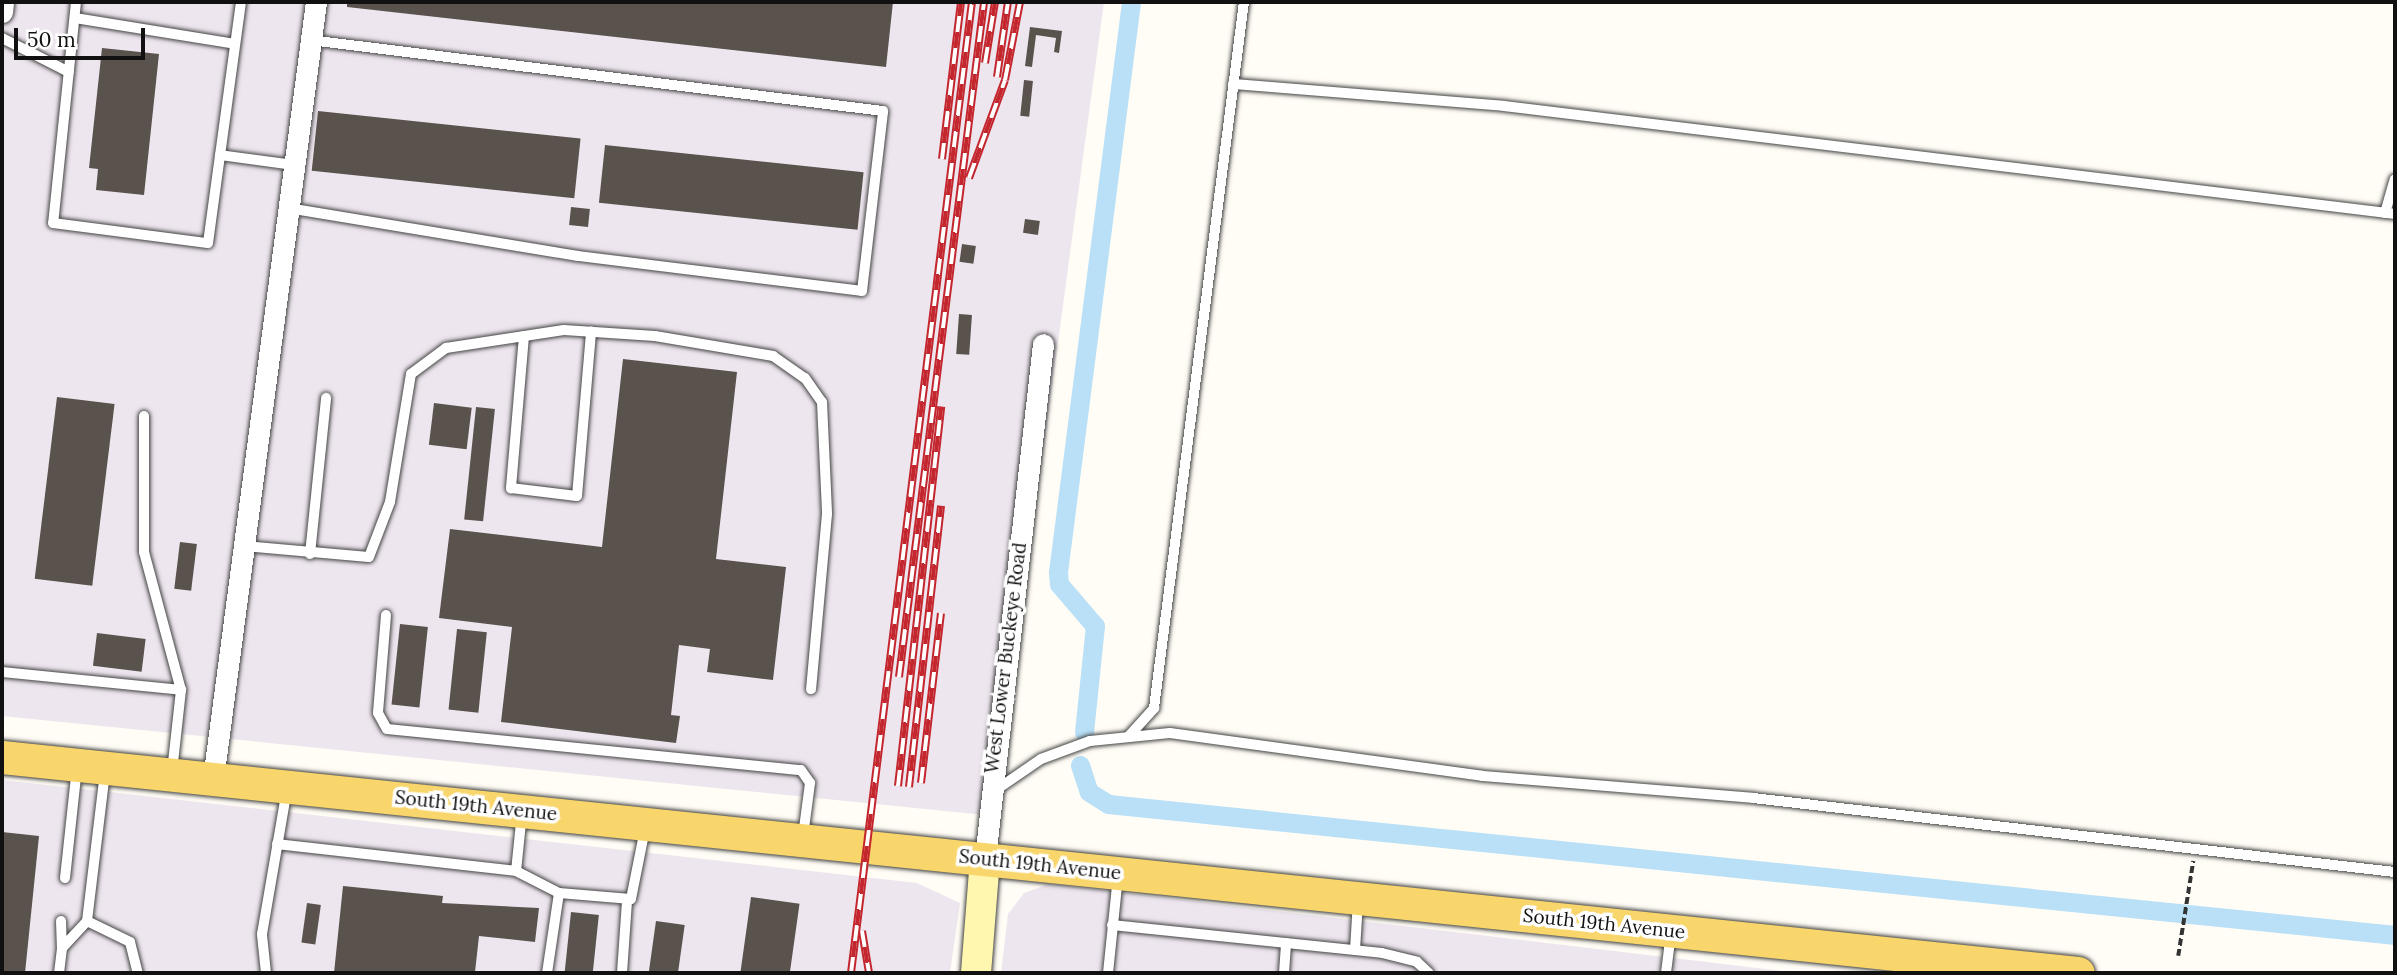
<!DOCTYPE html>
<html>
<head>
<meta charset="utf-8">
<style>
  body { margin:0 }
  #map { position:relative; width:2397px; height:975px; overflow:hidden; background:#fffdf5; font-family:Lora,serif }
  div>[style] { position:absolute }
  [style*='--x'] { left:calc(var(--x)*1px); top:calc(var(--y)*1px); width:calc(var(--w)*1px); rotate:calc(var(--a)*1deg) }
  .industrial>* { inset:0; background:#eee6ef }
  .canal>* { height:19px; margin:-9.5px; padding:0 9.5px; transform-origin:9.5px; border-radius:9.5px; background:#b9e0f7 }
  .building>* { inset:0; background:#5a524d; transform-origin:0 0 }
  .path>* { height:3.5px; margin-top:-1.75px; transform-origin:0; background:repeating-linear-gradient(90deg,#333 0 7px,transparent 0 10.5px) }
  .roads { filter:drop-shadow(0 0 2px #444) drop-shadow(0 0 2px #444) }
  .lane>* { height:10px; margin:-5px; padding:0 5px; transform-origin:5px; border-radius:5px; background:#fff }
  .street>* { height:21px; margin:-10.5px; padding:0 10.5px; transform-origin:10.5px; border-radius:10.5px; background:#fff }
  .secondary>* { height:30px; margin:-15px; padding:0 15px; transform-origin:15px; border-radius:15px; background:#fff6b0 }
  .primary>* { height:33px; margin:-16.5px; padding:0 16.5px; transform-origin:16.5px; border-radius:16.5px; background:#f9d66b }
  .rail>* { height:8px; margin-top:-4px; transform-origin:0; background:repeating-linear-gradient(90deg,#fff 0 16px,#c4262e 0 32px); box-sizing:border-box; border-block:2px solid #c4262e }
  span { translate:-50% -50%; white-space:nowrap; text-align:center; line-height:1.15; -webkit-text-stroke:7px #fff; paint-order:stroke }
  .street-label { font-size:19px; color:#111 }
  .frame { position:absolute; inset:0; border:4px solid #111; pointer-events:none }
  .scale { position:absolute; left:14px; top:28px; width:131px; height:32px; box-sizing:border-box; border:4px solid #111; border-top:0; padding-left:9px; font-size:21px; line-height:24px; white-space:nowrap; color:#111; -webkit-text-stroke:5px #fff; paint-order:stroke }
</style>
</head>
<body>
<div id="map">
  <div class="industrial">
    <i style="clip-path:polygon(2px 2px,1104px 2px,994px 816px,2px 716px)"></i>
    <i style="clip-path:polygon(2px 780px,917px 883px,960px 903px,950px 973px,2px 973px)"></i>
    <i style="clip-path:polygon(1049px 884px,1800px 973px,1001px 973px,1008px 914px,1024px 893px)"></i>
  </div>
  <div class="canal">
    <i style="--x:1084;--y:732;--w:107;--a:-84.1"></i>
    <i style="--x:1095;--y:626;--w:55;--a:-130.6"></i>
    <i style="--x:1059;--y:584;--w:12;--a:-95"></i>
    <i style="--x:1058;--y:572;--w:575;--a:-82.7"></i>
    <i style="--x:1080;--y:765;--w:28;--a:72"></i>
    <i style="--x:1089;--y:792;--w:22;--a:32"></i>
    <i style="--x:1108;--y:804;--w:1294;--a:5.81"></i>
  </div>
  <div class="building">
    <i style="clip-path:polygon(347px 2px,893px 2px,886px 67px,347px 7px)"></i>
    <i style="clip-path:polygon(1030px 27px,1062px 31px,1059px 53px,1054px 52px,1056px 38px,1036px 35px,1032px 67px,1025px 66px)"></i>
    <i style="clip-path:polygon(102px 48px,159px 54px,144px 195px,96px 190px,98px 169px,89px 168px)"></i>
    <i style="left:1024px;top:80px;width:9px;height:36px;rotate:6deg"></i>
    <i style="left:318px;top:111px;width:264px;height:60px;rotate:6deg"></i>
    <i style="left:605px;top:145px;width:260px;height:58px;rotate:6deg"></i>
    <i style="left:571px;top:207px;width:19px;height:18px;rotate:6deg"></i>
    <i style="left:1025px;top:219px;width:15px;height:14px;rotate:8deg"></i>
    <i style="left:962px;top:244px;width:14px;height:18px;rotate:8deg"></i>
    <i style="left:959px;top:314px;width:13px;height:40px;rotate:4deg"></i>
    <i style="clip-path:polygon(623px 359px,737px 372px,716px 559px,786px 567px,773px 680px,707px 672px,710px 649px,679px 645px,671px 715px,680px 716px,676px 743px,501px 722px,512px 627px,439px 618px,450px 529px,602px 547px)"></i>
    <i style="left:57px;top:397px;width:58px;height:183px;rotate:7deg"></i>
    <i style="left:434px;top:403px;width:38px;height:42px;rotate:7deg"></i>
    <i style="left:476px;top:407px;width:19px;height:113px;rotate:6deg"></i>
    <i style="left:180px;top:542px;width:17px;height:47px;rotate:7deg"></i>
    <i style="left:400px;top:624px;width:28px;height:81px;rotate:6deg"></i>
    <i style="left:457px;top:629px;width:30px;height:81px;rotate:6deg"></i>
    <i style="left:97px;top:633px;width:49px;height:33px;rotate:7deg"></i>
    <i style="clip-path:polygon(2px 832px,39px 836px,25px 973px,2px 973px)"></i>
    <i style="clip-path:polygon(343px 886px,443px 896px,442px 903px,539px 908px,535px 942px,479px 936px,475px 972px,334px 973px)"></i>
    <i style="left:751px;top:897px;width:49px;height:77px;rotate:8deg"></i>
    <i style="left:307px;top:903px;width:14px;height:40px;rotate:8deg"></i>
    <i style="left:571px;top:912px;width:28px;height:61px;rotate:6deg"></i>
    <i style="left:656px;top:921px;width:29px;height:52px;rotate:8deg"></i>
  </div>
  <div class="path">
    <i style="--x:2178;--y:956;--w:96;--a:-81"></i>
  </div>
  <div class="roads">
    <div class="lane">
      <i style="--x:76;--y:2;--w:222;--a:95.9"></i>
      <i style="--x:53;--y:223;--w:156;--a:7.4"></i>
      <i style="--x:208;--y:243;--w:243;--a:-82.2"></i>
      <i style="--x:75;--y:18;--w:162;--a:9.2"></i>
      <i style="--x:2;--y:38;--w:75;--a:26.9"></i>
      <i style="--x:1233;--y:84;--w:272;--a:4.6"></i>
      <i style="--x:1504;--y:106;--w:898;--a:6.91"></i>
      <i style="--x:220;--y:155;--w:75;--a:7.7"></i>
      <i style="--x:288;--y:208;--w:294;--a:9.4"></i>
      <i style="--x:578;--y:256;--w:286;--a:7"></i>
      <i style="--x:862;--y:291;--w:181;--a:-83.3"></i>
      <i style="--x:883;--y:111;--w:577;--a:-172.94"></i>
      <i style="--x:2385;--y:213;--w:35;--a:-74"></i>
      <i style="--x:524;--y:336;--w:153;--a:94.9"></i>
      <i style="--x:511;--y:488;--w:66;--a:6.9"></i>
      <i style="--x:577;--y:496;--w:165;--a:-85.1"></i>
      <i style="--x:144;--y:416;--w:136;--a:90"></i>
      <i style="--x:144;--y:552;--w:143;--a:75"></i>
      <i style="--x:244;--y:546;--w:125;--a:5"></i>
      <i style="--x:369;--y:557;--w:59;--a:-69.1"></i>
      <i style="--x:390;--y:502;--w:130;--a:-80.7"></i>
      <i style="--x:411;--y:374;--w:44;--a:-36.6"></i>
      <i style="--x:446;--y:348;--w:119;--a:-8.7"></i>
      <i style="--x:564;--y:330;--w:91;--a:3.8"></i>
      <i style="--x:655;--y:336;--w:120;--a:9.6"></i>
      <i style="--x:773;--y:356;--w:39;--a:35"></i>
      <i style="--x:805;--y:378;--w:29;--a:55"></i>
      <i style="--x:822;--y:402;--w:112;--a:87.4"></i>
      <i style="--x:827;--y:514;--w:176;--a:95.2"></i>
      <i style="--x:310;--y:554;--w:157;--a:-84.1"></i>
      <i style="--x:386;--y:615;--w:98;--a:94.7"></i>
      <i style="--x:378;--y:713;--w:18;--a:61"></i>
      <i style="--x:387;--y:729;--w:416;--a:5.7"></i>
      <i style="--x:801;--y:770;--w:16;--a:55"></i>
      <i style="--x:810;--y:783;--w:53;--a:97.5"></i>
      <i style="--x:2;--y:672;--w:180;--a:5.7"></i>
      <i style="--x:181;--y:690;--w:82;--a:96.3"></i>
      <i style="--x:1129;--y:736;--w:38;--a:-48"></i>
      <i style="--x:1154;--y:708;--w:712;--a:-82.74"></i>
      <i style="--x:993;--y:792;--w:58;--a:-34.5"></i>
      <i style="--x:1041;--y:759;--w:52;--a:-20.2"></i>
      <i style="--x:1090;--y:741;--w:80;--a:-5.7"></i>
      <i style="--x:1170;--y:733;--w:315;--a:7.8"></i>
      <i style="--x:1482;--y:776;--w:272;--a:4.6"></i>
      <i style="--x:1753;--y:798;--w:646;--a:6.58"></i>
      <i style="--x:522;--y:813;--w:58;--a:95.9"></i>
      <i style="--x:516;--y:871;--w:48;--a:27.1"></i>
      <i style="--x:559;--y:893;--w:81;--a:98.5"></i>
      <i style="--x:277;--y:844;--w:241;--a:6.4"></i>
      <i style="--x:65;--y:878;--w:111;--a:-83.8"></i>
      <i style="--x:559;--y:893;--w:72;--a:4.8"></i>
      <i style="--x:631;--y:899;--w:71;--a:-78.7"></i>
      <i style="--x:61;--y:921;--w:27;--a:88"></i>
      <i style="--x:62;--y:948;--w:37;--a:-47"></i>
      <i style="--x:87;--y:921;--w:150;--a:-83.1"></i>
      <i style="--x:87;--y:921;--w:48;--a:26"></i>
      <i style="--x:130;--y:942;--w:32;--a:76"></i>
      <i style="--x:1112;--y:925;--w:271;--a:5.9"></i>
      <i style="--x:1382;--y:953;--w:36;--a:14"></i>
      <i style="--x:1417;--y:962;--w:16;--a:43"></i>
      <i style="--x:1355;--y:950;--w:49;--a:-86.5"></i>
      <i style="--x:59;--y:973;--w:25;--a:-83"></i>
      <i style="--x:266;--y:973;--w:39;--a:-96"></i>
      <i style="--x:262;--y:934;--w:147;--a:-80.2"></i>
      <i style="--x:622;--y:973;--w:72;--a:-86"></i>
      <i style="--x:1108;--y:973;--w:98;--a:-84.1"></i>
      <i style="--x:1284;--y:973;--w:30;--a:-86"></i>
      <i style="--x:1666;--y:973;--w:39;--a:-83"></i>
    </div>
    <div class="street">
      <i style="--x:2;--y:12;--w:10;--a:-84"></i>
      <i style="--x:213;--y:779;--w:784;--a:-82.45"></i>
      <i style="--x:985;--y:858;--w:517;--a:-83.56"></i>
    </div>
    <div class="secondary">
      <i style="--x:976;--y:973;--w:115;--a:-85.5"></i>
    </div>
    <div class="primary">
      <i style="--x:2;--y:757;--w:2087;--a:5.94"></i>
    </div>
  </div>
  <div class="rail">
    <i style="--x:985;--y:63;--w:62;--a:-80.7"></i>
    <i style="--x:997;--y:77;--w:76;--a:-81.7"></i>
    <i style="--x:942;--y:159;--w:158;--a:-83.1"></i>
    <i style="--x:969;--y:178;--w:104;--a:-69.8"></i>
    <i style="--x:1005;--y:80;--w:79;--a:-79.1"></i>
    <i style="--x:899;--y:677;--w:680;--a:-82.82"></i>
    <i style="--x:921;--y:783;--w:171;--a:-83.3"></i>
    <i style="--x:898;--y:786;--w:382;--a:-83.5"></i>
    <i style="--x:909;--y:787;--w:283;--a:-83.5"></i>
    <i style="--x:862;--y:931;--w:43;--a:80.5"></i>
    <i style="--x:851;--y:973;--w:979;--a:-82.9"></i>
  </div>
  <div class="street-label">
    <span style="left:1006px;top:658px;rotate:-83deg">West Lower Buckeye Road</span>
    <span style="left:476px;top:806px;rotate:6deg">South 19th Avenue</span>
    <span style="left:1040px;top:865px;rotate:6deg">South 19th Avenue</span>
    <span style="left:1604px;top:924px;rotate:6deg">South 19th Avenue</span>
  </div>
  <div class="frame"></div>
  <div class="scale">50 m</div>
</div>
</body>
</html>
